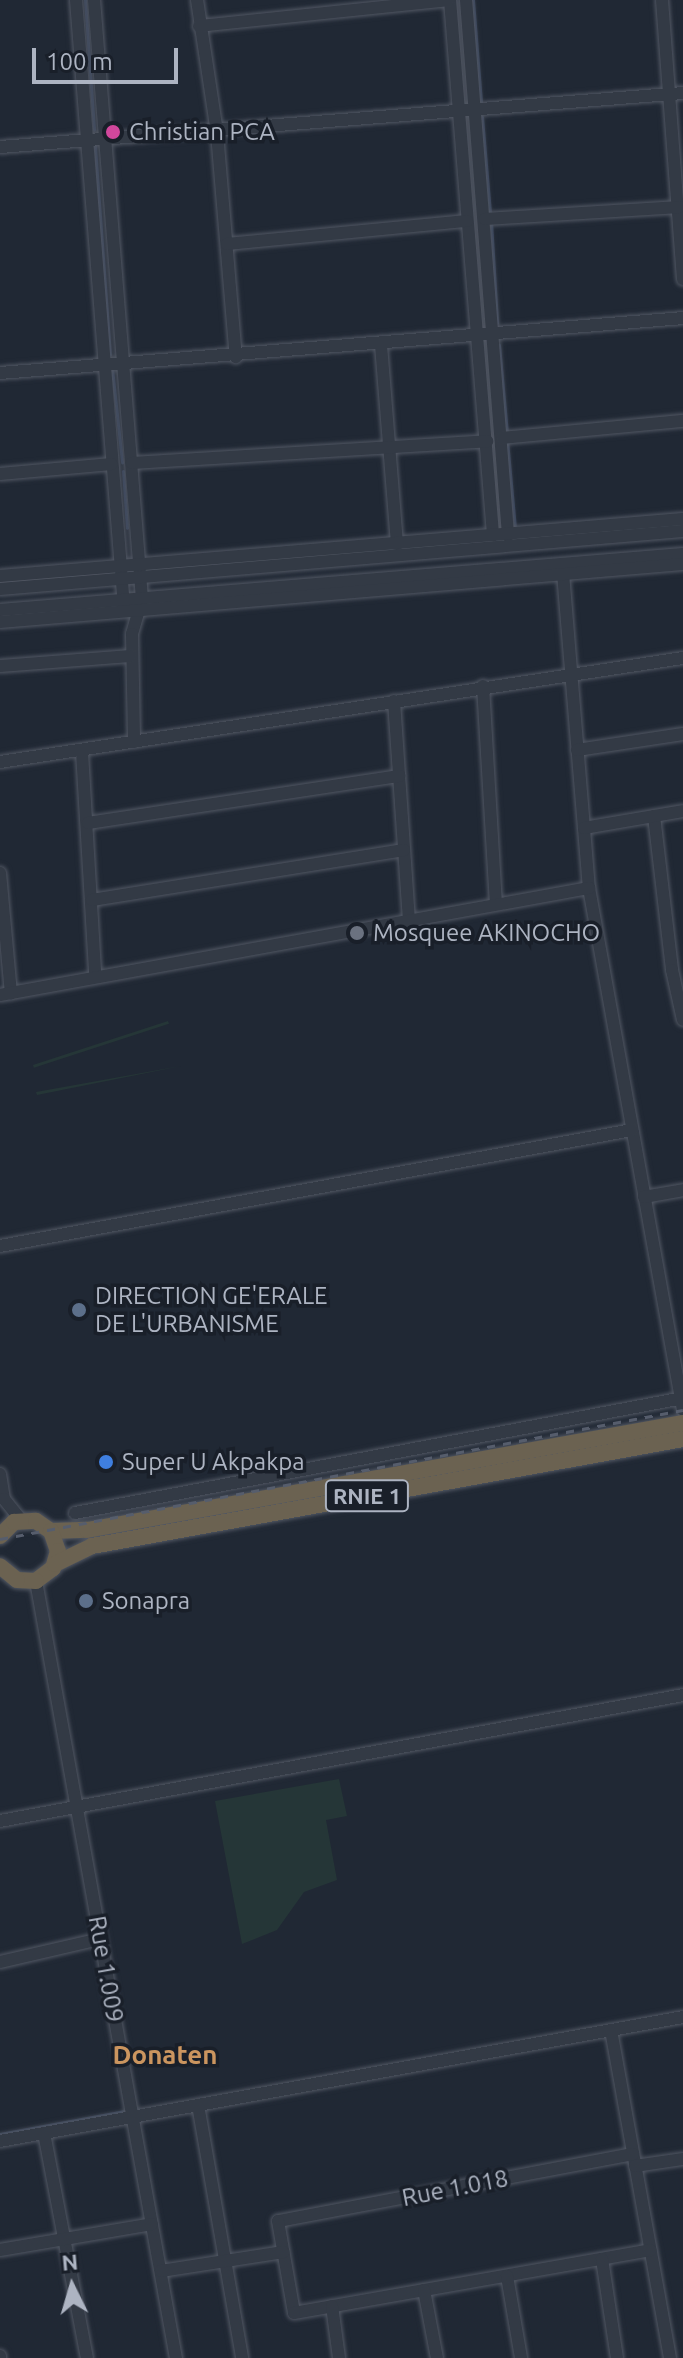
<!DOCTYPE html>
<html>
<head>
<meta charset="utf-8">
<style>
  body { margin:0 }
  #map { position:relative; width:683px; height:2358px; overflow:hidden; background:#202834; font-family:Ubuntu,sans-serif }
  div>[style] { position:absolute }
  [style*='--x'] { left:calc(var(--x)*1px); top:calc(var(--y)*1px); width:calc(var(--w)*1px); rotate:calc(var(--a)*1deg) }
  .green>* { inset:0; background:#253637; transform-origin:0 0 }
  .stream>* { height:3px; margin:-1.5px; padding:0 1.5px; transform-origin:1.5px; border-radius:1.5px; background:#35425b }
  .roads { filter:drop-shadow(0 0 2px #515763) drop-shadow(0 0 2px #515763) }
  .minor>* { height:12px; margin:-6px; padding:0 6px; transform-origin:6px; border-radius:6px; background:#333a45 }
  .highway>* { height:16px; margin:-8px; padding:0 8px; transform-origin:8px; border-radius:8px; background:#6b6251 }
  .rail>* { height:3px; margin-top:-1.5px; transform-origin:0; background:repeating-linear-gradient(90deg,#565d6c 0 8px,transparent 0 16px) }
  .dots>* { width:22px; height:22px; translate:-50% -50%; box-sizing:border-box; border:4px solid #191f29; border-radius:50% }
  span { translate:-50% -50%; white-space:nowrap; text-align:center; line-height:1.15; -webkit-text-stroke:7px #191f29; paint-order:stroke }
  .shield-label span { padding:2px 6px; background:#191f29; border:2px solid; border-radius:6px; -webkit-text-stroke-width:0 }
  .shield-label { font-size:22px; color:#adb4c2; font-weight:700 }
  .poi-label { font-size:24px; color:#adb4c2 }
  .left { translate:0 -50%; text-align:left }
  .street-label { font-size:24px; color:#adb4c2 }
  .neighbourhood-label { font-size:26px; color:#cb955f; font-weight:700 }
  .north { position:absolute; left:32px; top:2246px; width:80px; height:80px; -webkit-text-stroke:6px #191f29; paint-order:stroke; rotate:355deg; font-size:22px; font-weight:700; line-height:32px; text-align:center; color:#adb4c2 }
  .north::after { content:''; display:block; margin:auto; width:28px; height:36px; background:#adb4c2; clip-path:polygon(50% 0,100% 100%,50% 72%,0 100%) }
  .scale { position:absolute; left:32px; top:48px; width:146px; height:36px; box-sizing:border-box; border:4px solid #adb4c2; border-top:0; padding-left:10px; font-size:24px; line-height:28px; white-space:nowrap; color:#adb4c2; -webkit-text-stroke:6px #191f29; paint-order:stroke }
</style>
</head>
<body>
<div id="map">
  <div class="green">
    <i style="left:168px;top:1021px;width:3px;height:142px;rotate:72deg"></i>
    <i style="clip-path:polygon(181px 1066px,37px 1095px,36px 1092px)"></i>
    <i style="clip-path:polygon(339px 1779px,347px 1816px,326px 1820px,337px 1880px,304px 1892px,277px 1930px,242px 1944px,215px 1801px)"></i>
  </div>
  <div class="stream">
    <i style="--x:85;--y:0;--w:130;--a:86"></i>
    <i style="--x:473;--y:0;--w:102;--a:85.5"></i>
    <i style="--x:482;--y:117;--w:96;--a:85.2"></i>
    <i style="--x:95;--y:146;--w:209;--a:85.9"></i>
    <i style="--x:491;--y:221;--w:102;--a:86.6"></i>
    <i style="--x:499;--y:345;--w:88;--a:84.8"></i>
    <i style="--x:112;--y:368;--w:95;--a:83.9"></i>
    <i style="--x:507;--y:440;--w:88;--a:84.8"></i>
    <i style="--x:123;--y:471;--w:57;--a:86"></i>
    <i style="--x:0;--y:2134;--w:127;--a:-10.4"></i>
  </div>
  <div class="roads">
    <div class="minor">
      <i style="--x:76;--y:0;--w:609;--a:85.48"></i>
      <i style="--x:94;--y:0;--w:601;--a:85.42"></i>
      <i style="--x:142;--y:599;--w:36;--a:106"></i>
      <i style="--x:132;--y:634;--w:108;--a:88.9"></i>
      <i style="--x:197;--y:0;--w:134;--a:81.4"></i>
      <i style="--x:217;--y:133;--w:225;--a:85.2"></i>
      <i style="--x:450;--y:0;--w:537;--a:85.4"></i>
      <i style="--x:466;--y:0;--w:537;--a:85.51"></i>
      <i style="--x:662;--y:0;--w:280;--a:85.7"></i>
      <i style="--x:199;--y:26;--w:251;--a:-5.9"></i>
      <i style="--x:0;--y:147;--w:685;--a:-4.52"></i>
      <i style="--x:485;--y:219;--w:195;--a:-3.5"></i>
      <i style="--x:227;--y:244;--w:241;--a:-5.5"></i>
      <i style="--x:381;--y:345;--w:200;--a:85.4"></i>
      <i style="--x:0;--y:373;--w:685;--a:-4.6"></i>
      <i style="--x:502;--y:438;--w:182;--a:-5.4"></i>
      <i style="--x:132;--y:463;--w:356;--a:-3.5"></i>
      <i style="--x:0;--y:474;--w:112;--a:-5.1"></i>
      <i style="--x:563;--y:573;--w:316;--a:85.3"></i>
      <i style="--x:589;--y:888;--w:530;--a:79.79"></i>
      <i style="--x:0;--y:576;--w:685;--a:-4.77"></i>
      <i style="--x:0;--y:589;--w:685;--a:-4.85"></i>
      <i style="--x:0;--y:610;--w:685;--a:-4.69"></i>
      <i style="--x:0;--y:622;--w:685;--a:-4.85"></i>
      <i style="--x:0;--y:666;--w:131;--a:-4.4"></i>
      <i style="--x:483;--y:686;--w:218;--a:86.6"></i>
      <i style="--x:394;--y:701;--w:221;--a:86.1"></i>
      <i style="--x:577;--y:750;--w:107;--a:-8.6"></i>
      <i style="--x:82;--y:752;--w:222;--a:86.6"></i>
      <i style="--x:0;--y:762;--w:691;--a:-8.66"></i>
      <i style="--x:654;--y:816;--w:155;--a:83.3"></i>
      <i style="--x:672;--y:970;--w:51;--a:77.6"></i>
      <i style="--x:88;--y:823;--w:315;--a:-8.6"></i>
      <i style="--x:584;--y:828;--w:100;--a:-9.7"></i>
      <i style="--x:0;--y:873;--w:121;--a:84.8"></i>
      <i style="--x:92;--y:900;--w:316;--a:-9.1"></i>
      <i style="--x:0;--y:995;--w:599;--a:-10.3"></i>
      <i style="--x:644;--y:1197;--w:40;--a:-10"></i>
      <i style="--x:0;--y:1246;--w:643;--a:-10.4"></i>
      <i style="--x:0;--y:1474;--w:25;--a:81"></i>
      <i style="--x:4;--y:1499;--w:27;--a:51"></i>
      <i style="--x:75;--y:1513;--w:619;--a:-10.71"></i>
      <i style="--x:36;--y:1581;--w:790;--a:79.79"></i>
      <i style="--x:0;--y:1821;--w:695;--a:-10.45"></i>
      <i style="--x:0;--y:1962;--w:103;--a:-13"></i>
      <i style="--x:611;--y:2030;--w:333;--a:79.8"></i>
      <i style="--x:198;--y:2105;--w:257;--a:80.1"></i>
      <i style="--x:44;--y:2133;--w:229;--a:79.2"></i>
      <i style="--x:0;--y:2141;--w:694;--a:-10.29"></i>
      <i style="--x:633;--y:2154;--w:361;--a:169.3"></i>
      <i style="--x:278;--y:2221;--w:93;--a:80.1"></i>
      <i style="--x:294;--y:2313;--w:362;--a:-10"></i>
      <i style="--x:635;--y:2166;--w:49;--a:-8.3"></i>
      <i style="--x:0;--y:2250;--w:154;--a:-9.7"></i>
      <i style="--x:602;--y:2259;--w:100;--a:81.4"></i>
      <i style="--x:161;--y:2271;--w:124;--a:-8.8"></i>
      <i style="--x:507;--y:2276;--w:83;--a:80.3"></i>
      <i style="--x:424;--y:2290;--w:69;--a:79.2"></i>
      <i style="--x:332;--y:2306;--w:52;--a:82.3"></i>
      <i style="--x:0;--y:2356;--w:2;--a:90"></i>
    </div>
    <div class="highway">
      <i style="--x:51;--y:1531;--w:36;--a:-2"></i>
      <i style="--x:87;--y:1530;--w:606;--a:-10.18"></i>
      <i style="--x:0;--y:1536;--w:20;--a:-45"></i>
      <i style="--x:14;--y:1522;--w:22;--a:-3"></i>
      <i style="--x:36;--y:1521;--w:18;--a:34"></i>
      <i style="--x:51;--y:1531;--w:21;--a:71"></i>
      <i style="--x:58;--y:1551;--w:18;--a:106"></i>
      <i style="--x:53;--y:1568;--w:21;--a:143"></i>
      <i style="--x:36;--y:1581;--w:19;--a:-177"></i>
      <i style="--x:17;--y:1580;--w:22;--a:-141"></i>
      <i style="--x:55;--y:1564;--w:41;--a:-25.9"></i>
      <i style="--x:92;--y:1546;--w:601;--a:-10.26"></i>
    </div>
  </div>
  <div class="rail">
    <i style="--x:0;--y:1539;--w:695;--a:-10.7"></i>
  </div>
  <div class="dots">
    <i style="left:113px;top:132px;background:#d1479c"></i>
    <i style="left:357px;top:933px;background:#6b7280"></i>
    <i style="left:79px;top:1310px;background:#5c6f8a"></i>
    <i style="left:106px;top:1462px;background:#3f7fe0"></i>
    <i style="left:86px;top:1601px;background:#5c6f8a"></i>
  </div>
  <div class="shield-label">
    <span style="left:367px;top:1496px">RNIE 1</span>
  </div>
  <div class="poi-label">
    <span class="left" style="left:129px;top:132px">Christian PCA</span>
    <span class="left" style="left:373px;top:933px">Mosquee AKINOCHO</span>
    <span class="left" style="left:95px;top:1310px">DIRECTION GE'ERALE<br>DE L'URBANISME</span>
    <span class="left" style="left:122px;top:1462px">Super U Akpakpa</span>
    <span class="left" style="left:102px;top:1601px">Sonapra</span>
  </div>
  <div class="street-label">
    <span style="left:106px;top:1969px;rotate:80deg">Rue 1.009</span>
    <span style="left:455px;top:2188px;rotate:-11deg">Rue 1.018</span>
  </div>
  <div class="neighbourhood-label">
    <span style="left:165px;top:2055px">Donaten</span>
  </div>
  <div class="north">N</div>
  <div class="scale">100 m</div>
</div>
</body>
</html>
